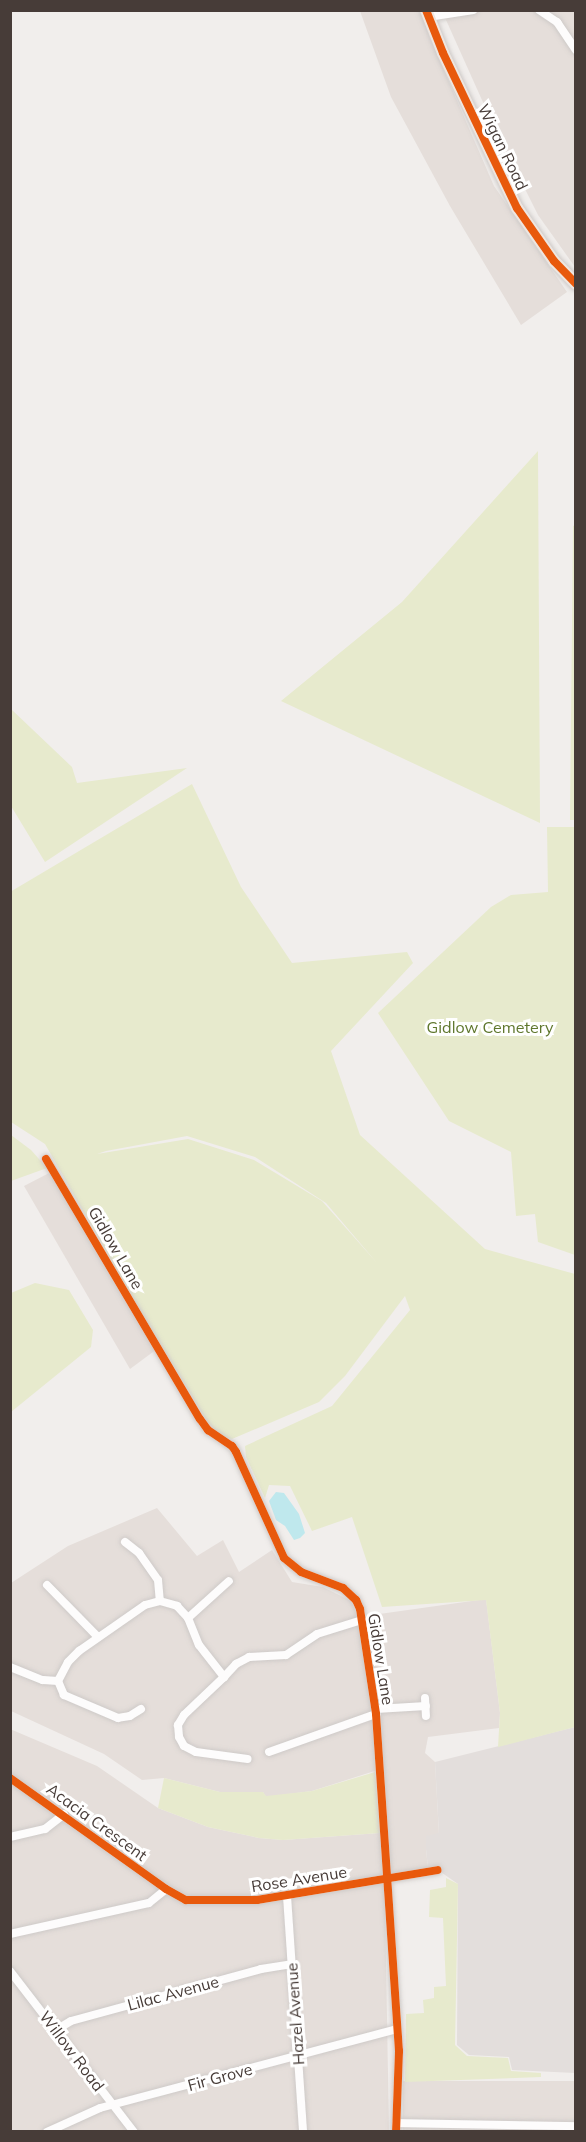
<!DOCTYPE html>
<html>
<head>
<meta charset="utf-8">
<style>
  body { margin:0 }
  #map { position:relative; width:586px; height:2142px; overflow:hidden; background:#f1eeec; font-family:Mulish,sans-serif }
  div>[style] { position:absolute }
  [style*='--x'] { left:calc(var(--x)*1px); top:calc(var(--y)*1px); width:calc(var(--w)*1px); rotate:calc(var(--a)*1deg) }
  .residential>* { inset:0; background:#e5deda; transform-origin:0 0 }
  .industrial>* { inset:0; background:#e3dedc }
  .green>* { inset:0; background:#e7eacd }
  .water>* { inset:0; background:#bfe8ed }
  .roads { filter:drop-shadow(0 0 2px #cecac8) drop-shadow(0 0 2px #cecac8) }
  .minor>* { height:8px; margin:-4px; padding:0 4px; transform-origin:4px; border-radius:4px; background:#fdfcfc }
  .trunk>* { height:12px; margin:-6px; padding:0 6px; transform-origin:6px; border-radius:6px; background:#eee6e0 }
  .cycleway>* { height:8px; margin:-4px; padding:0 4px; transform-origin:4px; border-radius:4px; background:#e8590c }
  span { translate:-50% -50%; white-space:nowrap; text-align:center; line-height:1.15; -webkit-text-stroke:6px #fff; paint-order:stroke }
  .street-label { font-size:16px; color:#473c38 }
  .park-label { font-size:16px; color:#5f772d }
  .frame { position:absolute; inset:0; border:12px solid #473c38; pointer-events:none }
</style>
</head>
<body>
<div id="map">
  <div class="residential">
    <i style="clip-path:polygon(360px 11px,421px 11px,429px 36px,494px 186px,567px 292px,521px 325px,450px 206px,391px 97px)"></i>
    <i style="clip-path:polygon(442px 11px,575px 11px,575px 267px,538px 215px,495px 129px)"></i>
    <i style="clip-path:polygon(53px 1171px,161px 1346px,130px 1369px,24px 1186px)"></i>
    <i style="clip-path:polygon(157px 1508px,197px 1556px,223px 1540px,239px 1572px,272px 1550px,292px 1582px,323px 1587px,351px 1601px,358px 1617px,486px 1599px,500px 1713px,499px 1728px,428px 1737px,425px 1753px,435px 1762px,439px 1834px,426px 1849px,428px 1868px,390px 1875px,384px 1768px,312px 1791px,266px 1797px,263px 1792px,220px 1792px,164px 1778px,142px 1780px,104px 1754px,11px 1711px,11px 1583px,68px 1546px)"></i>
    <i style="clip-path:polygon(10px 1729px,97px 1766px,158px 1808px,208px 1827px,259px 1838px,283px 1840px,380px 1833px,385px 1905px,389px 2131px,11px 2131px)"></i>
    <i style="left:575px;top:2081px;width:50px;height:172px;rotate:90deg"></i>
  </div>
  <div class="industrial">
    <i style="clip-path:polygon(575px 1727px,575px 2073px,512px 2070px,509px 2057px,469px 2055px,457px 2045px,458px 1884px,438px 1870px,428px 1868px,426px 1849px,426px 1836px,439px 1833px,435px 1762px)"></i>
  </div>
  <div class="green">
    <i style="clip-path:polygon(538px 451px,540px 823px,281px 701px,402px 602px)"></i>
    <i style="clip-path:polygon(575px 525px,576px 820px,570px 820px,573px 526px)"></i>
    <i style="clip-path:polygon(11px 709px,72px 767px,77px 783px,187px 768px,45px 862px,11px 806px)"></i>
    <i style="clip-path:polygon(evenodd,192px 784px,241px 887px,292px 963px,407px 952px,413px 963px,331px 1051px,360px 1135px,485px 1249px,575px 1274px,575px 1727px,498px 1747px,500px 1713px,486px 1600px,382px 1607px,352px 1517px,312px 1531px,290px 1486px,269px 1485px,265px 1498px,246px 1457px,245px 1446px,332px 1406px,410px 1310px,405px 1296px,345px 1376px,319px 1402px,232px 1439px,220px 1436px,207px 1421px,139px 1309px,45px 1144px,11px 1122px,10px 892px,192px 784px,187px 1136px,255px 1157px,326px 1203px,377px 1263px,322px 1201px,254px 1160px,188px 1139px,97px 1154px,106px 1151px,187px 1136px)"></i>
    <i style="clip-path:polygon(547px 827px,575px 827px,575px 1255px,538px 1242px,535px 1214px,516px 1216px,511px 1152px,449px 1121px,378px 1013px,491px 907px,511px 895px,548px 892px)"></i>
    <i style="clip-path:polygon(11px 1135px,31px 1150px,47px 1168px,11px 1181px)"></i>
    <i style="clip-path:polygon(35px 1283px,69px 1290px,93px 1330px,91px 1347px,11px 1412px,11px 1293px)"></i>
    <i style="clip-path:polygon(375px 1772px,380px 1833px,283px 1840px,259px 1838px,208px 1827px,158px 1808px,164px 1778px,220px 1792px,263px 1792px,266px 1796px,312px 1791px)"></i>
    <i style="clip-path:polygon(446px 1878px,458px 1884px,455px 2045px,467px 2056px,508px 2058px,511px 2071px,541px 2073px,541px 2077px,405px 2082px,406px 2014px,424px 2013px,423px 2000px,434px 1998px,434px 1987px,446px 1986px,443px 1918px,429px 1917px,430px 1890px,446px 1887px)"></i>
  </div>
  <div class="water">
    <i style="clip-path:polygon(276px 1492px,284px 1493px,299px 1514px,305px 1533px,300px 1538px,294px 1540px,285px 1526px,276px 1520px,269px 1501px)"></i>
  </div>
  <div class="roads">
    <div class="minor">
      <i style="--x:539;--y:10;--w:22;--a:34"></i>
      <i style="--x:557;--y:22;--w:34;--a:56"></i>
      <i style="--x:428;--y:17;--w:46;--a:-8.8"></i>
      <i style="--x:46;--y:1159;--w:302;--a:59.4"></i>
      <i style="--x:200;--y:1419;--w:14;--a:54"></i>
      <i style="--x:208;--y:1430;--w:29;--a:34"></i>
      <i style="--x:232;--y:1446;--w:7;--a:56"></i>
      <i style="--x:236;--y:1452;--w:116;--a:65.6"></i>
      <i style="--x:284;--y:1558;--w:22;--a:39"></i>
      <i style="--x:301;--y:1572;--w:45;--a:20.9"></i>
      <i style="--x:343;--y:1588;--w:18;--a:43"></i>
      <i style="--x:356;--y:1600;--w:10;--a:66"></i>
      <i style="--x:360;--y:1609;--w:106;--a:81.3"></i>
      <i style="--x:376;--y:1714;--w:338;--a:86.1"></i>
      <i style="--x:399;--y:2051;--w:81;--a:92.1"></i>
      <i style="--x:125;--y:1542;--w:18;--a:38"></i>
      <i style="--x:139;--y:1553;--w:33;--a:55"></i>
      <i style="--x:158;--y:1580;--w:21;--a:85"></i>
      <i style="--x:47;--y:1585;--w:73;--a:45.6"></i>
      <i style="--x:188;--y:1618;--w:55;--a:-42.1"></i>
      <i style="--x:10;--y:1667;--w:35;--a:22"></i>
      <i style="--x:43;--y:1680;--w:15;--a:4"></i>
      <i style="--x:224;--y:1677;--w:55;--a:136.5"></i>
      <i style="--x:184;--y:1715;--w:12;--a:121"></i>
      <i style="--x:178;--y:1725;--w:12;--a:85"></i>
      <i style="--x:179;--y:1737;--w:10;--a:61"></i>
      <i style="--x:184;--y:1746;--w:13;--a:27"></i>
      <i style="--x:196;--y:1752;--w:52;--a:7.7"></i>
      <i style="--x:425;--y:1698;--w:18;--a:87"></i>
      <i style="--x:141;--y:1709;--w:13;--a:148"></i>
      <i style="--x:130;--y:1716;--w:12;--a:171"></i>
      <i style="--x:118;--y:1718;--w:59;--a:-156.9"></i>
      <i style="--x:64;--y:1695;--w:15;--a:-113"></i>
      <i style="--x:58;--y:1681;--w:21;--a:-62"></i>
      <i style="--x:68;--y:1662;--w:16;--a:-45"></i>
      <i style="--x:79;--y:1651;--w:80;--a:-34.9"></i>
      <i style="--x:145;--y:1605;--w:16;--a:-15"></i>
      <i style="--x:160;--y:1601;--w:18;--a:16"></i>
      <i style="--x:177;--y:1606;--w:16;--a:47"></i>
      <i style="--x:188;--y:1618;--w:29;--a:68"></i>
      <i style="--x:199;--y:1645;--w:41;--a:52"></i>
      <i style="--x:224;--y:1677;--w:18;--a:-47"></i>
      <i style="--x:236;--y:1664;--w:15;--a:-28"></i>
      <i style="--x:249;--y:1657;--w:37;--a:-3"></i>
      <i style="--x:286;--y:1655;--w:37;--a:-34"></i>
      <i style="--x:317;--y:1634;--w:47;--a:-17.3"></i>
      <i style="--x:376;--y:1709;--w:50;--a:-3.4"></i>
      <i style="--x:269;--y:1752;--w:114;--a:-19.6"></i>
      <i style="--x:10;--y:1778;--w:191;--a:35.4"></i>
      <i style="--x:166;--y:1889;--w:23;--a:29"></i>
      <i style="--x:186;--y:1900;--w:71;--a:0"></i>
      <i style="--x:257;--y:1900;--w:183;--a:-9.4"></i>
      <i style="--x:10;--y:1837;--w:36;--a:-13"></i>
      <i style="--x:45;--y:1829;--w:24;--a:-38"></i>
      <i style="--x:287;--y:1896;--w:237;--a:86.1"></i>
      <i style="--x:10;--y:1934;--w:142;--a:-12.6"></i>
      <i style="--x:149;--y:1903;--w:22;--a:-39"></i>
      <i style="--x:10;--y:1971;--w:203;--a:52.4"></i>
      <i style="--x:56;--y:2030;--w:17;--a:-31"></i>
      <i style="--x:71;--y:2021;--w:197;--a:-15.3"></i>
      <i style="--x:261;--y:1969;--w:31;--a:-9"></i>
      <i style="--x:396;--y:2123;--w:180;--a:1"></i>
      <i style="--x:47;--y:2132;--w:58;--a:-24.4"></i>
      <i style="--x:100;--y:2108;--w:307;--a:-14.9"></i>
    </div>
    <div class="trunk">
      <i style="--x:426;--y:10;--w:46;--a:68.4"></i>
      <i style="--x:443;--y:53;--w:172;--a:64.5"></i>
      <i style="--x:517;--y:208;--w:65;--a:55.1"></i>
      <i style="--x:554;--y:261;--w:32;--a:46"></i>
    </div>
  </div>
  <div class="cycleway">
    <i style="--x:426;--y:10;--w:46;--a:68.4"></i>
    <i style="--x:443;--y:53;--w:172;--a:64.5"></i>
    <i style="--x:517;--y:208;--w:65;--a:55.1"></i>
    <i style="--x:554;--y:261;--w:32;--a:46"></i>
    <i style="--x:46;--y:1159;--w:302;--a:59.4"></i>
    <i style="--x:200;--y:1419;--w:14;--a:54"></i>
    <i style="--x:208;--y:1430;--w:29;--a:34"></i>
    <i style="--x:232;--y:1446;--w:7;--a:56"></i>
    <i style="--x:236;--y:1452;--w:116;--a:65.6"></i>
    <i style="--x:284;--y:1558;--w:22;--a:39"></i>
    <i style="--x:301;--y:1572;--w:45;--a:20.9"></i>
    <i style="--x:343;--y:1588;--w:18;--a:43"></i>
    <i style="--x:356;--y:1600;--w:10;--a:66"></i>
    <i style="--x:360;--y:1609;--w:106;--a:81.3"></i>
    <i style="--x:376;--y:1714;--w:338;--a:86.1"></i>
    <i style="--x:399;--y:2051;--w:81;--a:92.1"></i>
    <i style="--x:10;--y:1778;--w:191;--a:35.4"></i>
    <i style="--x:166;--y:1889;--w:23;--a:29"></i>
    <i style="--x:186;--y:1900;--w:71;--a:0"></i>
    <i style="--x:257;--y:1900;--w:183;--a:-9.4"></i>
  </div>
  <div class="street-label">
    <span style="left:503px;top:147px;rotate:64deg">Wigan Road</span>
    <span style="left:116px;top:1248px;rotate:60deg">Gidlow Lane</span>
    <span style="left:381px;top:1659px;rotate:81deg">Gidlow Lane</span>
    <span style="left:97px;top:1822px;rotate:36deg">Acacia Crescent</span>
    <span style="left:299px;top:1879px;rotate:-9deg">Rose Avenue</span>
    <span style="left:173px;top:1993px;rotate:-15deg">Lilac Avenue</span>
    <span style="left:295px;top:2014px;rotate:-94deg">Hazel Avenue</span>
    <span style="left:72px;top:2051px;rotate:53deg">Willow Road</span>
    <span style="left:220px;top:2077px;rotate:-15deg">Fir Grove</span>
  </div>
  <div class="park-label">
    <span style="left:490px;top:1027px">Gidlow Cemetery</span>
  </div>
  <div class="frame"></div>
</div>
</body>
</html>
